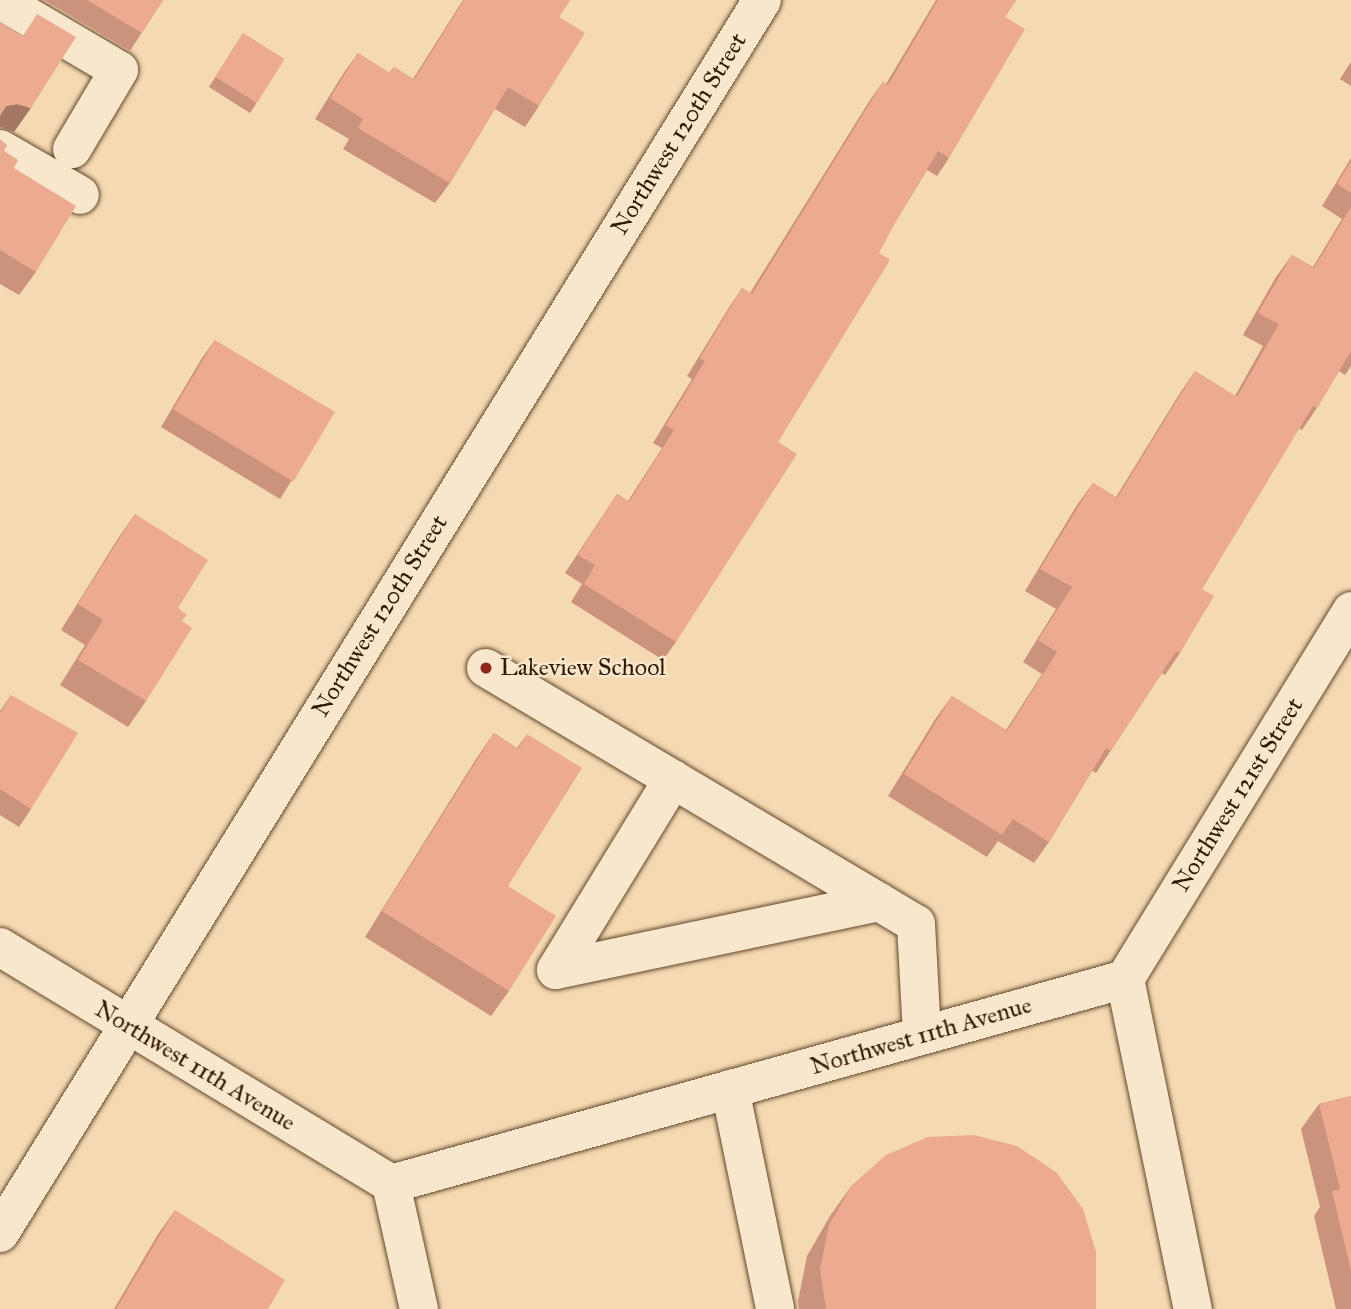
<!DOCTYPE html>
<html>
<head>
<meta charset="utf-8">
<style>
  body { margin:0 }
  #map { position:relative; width:1351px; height:1309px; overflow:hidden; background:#f4d9b2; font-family:"IM FELL Great Primer",serif }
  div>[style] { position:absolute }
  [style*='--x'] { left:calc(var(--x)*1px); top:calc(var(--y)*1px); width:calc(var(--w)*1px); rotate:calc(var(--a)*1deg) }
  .roads { filter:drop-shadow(0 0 2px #63482c) drop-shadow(0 0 2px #63482c) }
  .minor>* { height:38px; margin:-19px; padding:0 19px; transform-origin:19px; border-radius:19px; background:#f8e6cd }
  .wall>* { inset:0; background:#cb937c }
  .shaded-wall>* { inset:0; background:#a57865 }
  .building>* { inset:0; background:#ecab90; transform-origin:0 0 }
  .dots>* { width:19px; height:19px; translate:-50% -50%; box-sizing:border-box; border:4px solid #f8e6cd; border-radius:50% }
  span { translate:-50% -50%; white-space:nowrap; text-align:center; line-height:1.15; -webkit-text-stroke:5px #f8e6cd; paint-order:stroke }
  .street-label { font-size:24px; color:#331800 }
  .poi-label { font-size:24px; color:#331800 }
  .left { translate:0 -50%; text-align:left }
</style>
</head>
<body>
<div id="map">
  <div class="roads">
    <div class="minor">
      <i style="--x:0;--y:0;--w:138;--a:30.5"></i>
      <i style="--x:119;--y:70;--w:92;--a:120.7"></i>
      <i style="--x:0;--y:149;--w:92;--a:29.9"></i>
      <i style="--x:486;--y:668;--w:500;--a:30.77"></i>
      <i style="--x:916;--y:924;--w:111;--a:86.9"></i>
      <i style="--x:673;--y:779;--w:224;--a:121.5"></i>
      <i style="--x:556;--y:970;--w:330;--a:-11.9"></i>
      <i style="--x:0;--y:947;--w:457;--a:31.2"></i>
      <i style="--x:391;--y:1184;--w:128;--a:77.4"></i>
      <i style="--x:1125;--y:979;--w:432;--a:-58.4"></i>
      <i style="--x:1125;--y:979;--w:337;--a:78.4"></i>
      <i style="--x:730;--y:1089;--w:225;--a:78.4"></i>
      <i style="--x:391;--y:1184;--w:762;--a:-15.6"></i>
      <i style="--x:0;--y:1233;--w:1449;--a:-58.28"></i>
    </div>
  </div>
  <div class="wall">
    <i style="clip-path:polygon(44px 0,163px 0,130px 51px)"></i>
    <i style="clip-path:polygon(463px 0,570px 0,559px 17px,539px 106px,525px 127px,495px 109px,450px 183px,435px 203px,343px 149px,349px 139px,315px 119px,343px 74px,358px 53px,389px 73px,394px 67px,413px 79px)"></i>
    <i style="clip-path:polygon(936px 0,1016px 0,1005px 17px,949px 158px,937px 176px,927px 170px,893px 226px,778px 442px,676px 642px,663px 660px,571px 602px,582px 584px,565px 573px,617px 494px,628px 501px,662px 448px,653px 443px,692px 379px,687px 376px,730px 306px,742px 288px,750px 293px,870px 100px,883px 82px,886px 84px)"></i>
    <i style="clip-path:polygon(243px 33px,256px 104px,250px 113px,209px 87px)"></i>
    <i style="clip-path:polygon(1351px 62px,1351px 86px,1340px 79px)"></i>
    <i style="clip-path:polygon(0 139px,4px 151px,14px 168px,36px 272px,19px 295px,0 284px)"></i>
    <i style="clip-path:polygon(1351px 158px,1351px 366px,1345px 375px,1339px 371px,1317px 408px,1302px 430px,1299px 428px,1202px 589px,1180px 653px,1165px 675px,1162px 673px,1096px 773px,1092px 771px,1049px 842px,1034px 863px,998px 841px,987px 857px,888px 796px,936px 718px,952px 696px,1006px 730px,1042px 674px,1023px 662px,1056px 609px,1025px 591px,1077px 505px,1093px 483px,1116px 497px,1180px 393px,1195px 371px,1235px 396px,1263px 346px,1243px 335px,1276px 277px,1292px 255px,1313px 267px,1342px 219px,1322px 206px)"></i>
    <i style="clip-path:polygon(215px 340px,292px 480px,280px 499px,161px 427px,202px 358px)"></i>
    <i style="clip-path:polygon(135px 514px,178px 608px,182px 621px,146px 701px,128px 727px,60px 685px,85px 645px,61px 630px,117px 540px)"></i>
    <i style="clip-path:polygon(11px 695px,31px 809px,19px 827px,0 815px,0 711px)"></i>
    <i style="clip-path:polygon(494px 733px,517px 748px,527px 734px,508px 886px,509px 991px,491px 1016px,365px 937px,476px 759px)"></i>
    <i style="clip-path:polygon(1351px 1096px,1351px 1309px,1336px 1309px,1314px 1216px,1320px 1207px,1301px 1129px,1319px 1104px)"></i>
    <i style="clip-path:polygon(852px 1185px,1096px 1309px,799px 1309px,798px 1301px,807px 1256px,830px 1216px)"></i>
    <i style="clip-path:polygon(175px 1210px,268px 1309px,114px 1309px,157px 1236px)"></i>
  </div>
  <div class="shaded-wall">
    <i style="clip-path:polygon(17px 104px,31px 108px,14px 132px,0 127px,0 115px,6px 106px)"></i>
  </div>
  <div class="building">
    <i style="clip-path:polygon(87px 0,163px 0,142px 33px)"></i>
    <i style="clip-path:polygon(464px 0,570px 0,559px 17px,585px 33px,539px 106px,508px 87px,450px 183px,358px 128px,363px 119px,330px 98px,358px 53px,390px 73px,394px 67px,414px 80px)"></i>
    <i style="clip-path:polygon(938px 0,1016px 0,1005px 17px,1025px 29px,949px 158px,938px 151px,893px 226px,879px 253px,890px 260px,778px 442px,797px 454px,676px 642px,584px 584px,595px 565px,578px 555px,617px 494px,629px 502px,674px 430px,666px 425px,705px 361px,700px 358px,742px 288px,752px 294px,883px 82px,888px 85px)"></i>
    <i style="clip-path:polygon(37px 14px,76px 37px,31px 108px,17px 104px,6px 106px,0 116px,0 22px,23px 36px)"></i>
    <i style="left:243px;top:33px;width:49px;height:52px;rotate:32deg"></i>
    <i style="clip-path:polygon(0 139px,7px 145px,4px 151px,18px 160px,14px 168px,76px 206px,36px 272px,0 250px)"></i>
    <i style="clip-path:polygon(1351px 161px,1351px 193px,1337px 184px)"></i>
    <i style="clip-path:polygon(1351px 207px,1351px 351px,1317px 408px,1313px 406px,1202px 589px,1214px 596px,1180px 653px,1176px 651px,1111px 751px,1106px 748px,1049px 842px,1013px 819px,1002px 835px,904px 774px,952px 696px,1007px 731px,1057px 652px,1038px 640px,1072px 587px,1040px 569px,1093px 483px,1117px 498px,1195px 371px,1237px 397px,1279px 324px,1258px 313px,1292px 255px,1314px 268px)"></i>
    <i style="left:215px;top:340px;width:140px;height:81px;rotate:31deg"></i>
    <i style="clip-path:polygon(135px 514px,208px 560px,178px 608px,187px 615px,182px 621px,192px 628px,146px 701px,78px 660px,103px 620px,78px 604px)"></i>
    <i style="clip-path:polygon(11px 695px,78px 733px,31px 809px,0 789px,0 711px,1px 712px)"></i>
    <i style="clip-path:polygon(494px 733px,518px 749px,527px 734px,582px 768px,508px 886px,556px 916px,509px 991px,382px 911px)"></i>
    <i style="clip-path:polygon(1351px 1096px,1351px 1271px,1332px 1191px,1340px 1189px,1319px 1104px)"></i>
    <i style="clip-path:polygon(974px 1135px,1017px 1146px,1056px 1172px,1083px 1209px,1096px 1252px,1096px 1309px,826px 1309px,820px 1269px,829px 1225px,852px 1185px,886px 1155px,928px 1137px)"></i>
    <i style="clip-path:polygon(175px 1210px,285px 1280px,268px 1309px,116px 1309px)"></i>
  </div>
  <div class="dots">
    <i style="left:486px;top:668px;background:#8f2418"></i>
  </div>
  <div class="street-label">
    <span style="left:679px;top:134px;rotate:-58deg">Northwest 120th Street</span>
    <span style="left:380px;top:616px;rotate:-58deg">Northwest 120th Street</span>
    <span style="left:1238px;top:795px;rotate:-58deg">Northwest 121st Street</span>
    <span style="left:921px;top:1036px;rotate:-16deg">Northwest 11th Avenue</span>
    <span style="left:195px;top:1066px;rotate:31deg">Northwest 11th Avenue</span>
  </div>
  <div class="poi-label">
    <span class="left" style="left:500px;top:668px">Lakeview School</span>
  </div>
</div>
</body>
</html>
